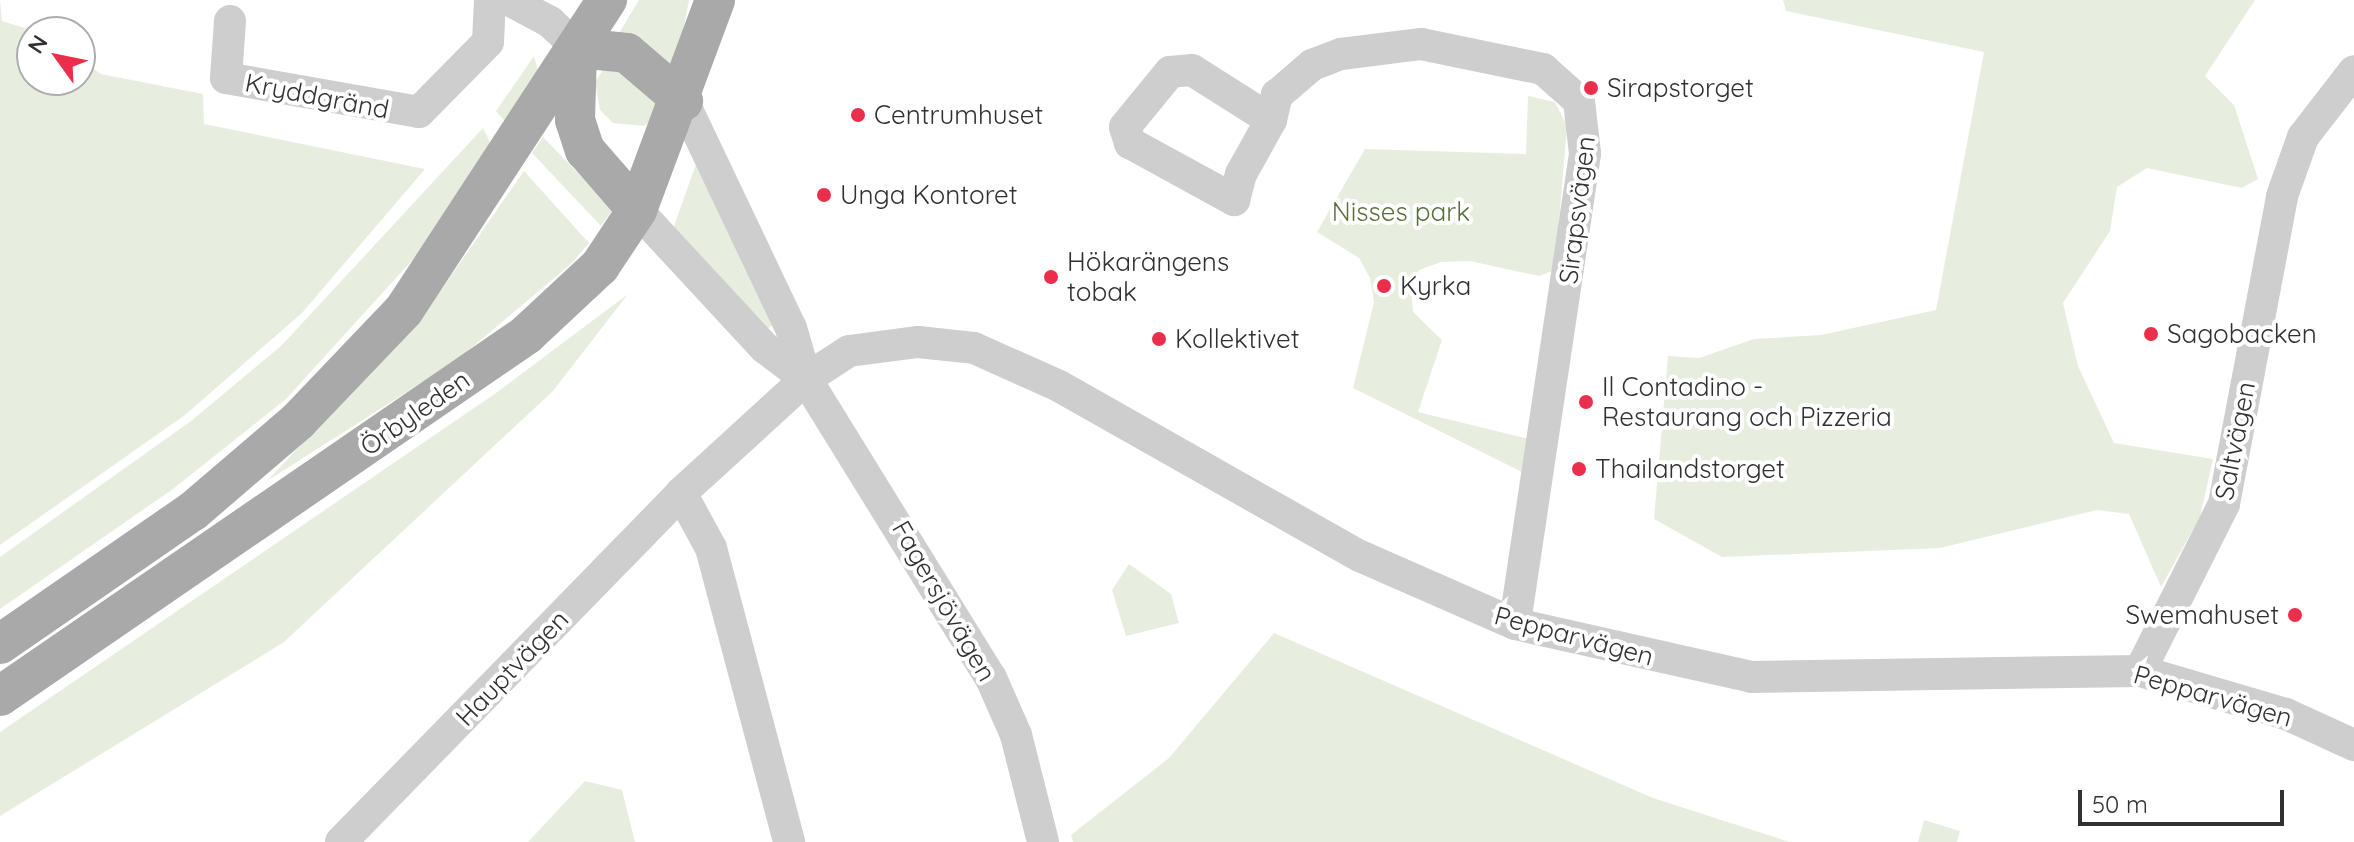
<!DOCTYPE html>
<html>
<head>
<meta charset="utf-8">
<style>
  body { margin:0 }
  #map { position:relative; width:2354px; height:842px; overflow:hidden; background:#fff; font-family:Quicksand,sans-serif }
  div>[style] { position:absolute }
  [style*='--x'] { left:calc(var(--x)*1px); top:calc(var(--y)*1px); width:calc(var(--w)*1px); rotate:calc(var(--a)*1deg) }
  .green>* { inset:0; background:#e8eedf }
  .minor>* { height:32px; margin:-16px; padding:0 16px; transform-origin:16px; border-radius:16px; background:#cecece }
  .major>* { height:40px; margin:-20px; padding:0 20px; transform-origin:20px; border-radius:20px; background:#a9a9a9 }
  .dots>* { width:22px; height:22px; translate:-50% -50%; box-sizing:border-box; border:4px solid #fff; border-radius:50% }
  span { translate:-50% -50%; white-space:nowrap; text-align:center; line-height:1.15; -webkit-text-stroke:8px #fff; paint-order:stroke }
  .poi-label { font-size:26px; color:#313131 }
  .left { translate:0 -50%; text-align:left }
  .right { translate:-100% -50%; text-align:right }
  .street-label { font-size:26px; color:#313131 }
  .park-label { font-size:26px; color:#586f3c }
  .north { position:absolute; left:16px; top:16px; width:80px; height:80px; box-sizing:border-box; background:#fff; border:2px solid #adadad; border-radius:50%; rotate:303deg; font-size:22px; font-weight:700; line-height:32px; text-align:center; color:#313131 }
  .north::after { content:''; display:block; margin:auto; width:28px; height:36px; background:#ec2e4d; clip-path:polygon(50% 0,100% 100%,50% 72%,0 100%) }
  .scale { position:absolute; left:2078px; top:790px; width:206px; height:36px; box-sizing:border-box; border:4px solid #313131; border-top:0; padding-left:10px; font-size:24px; line-height:28px; white-space:nowrap; color:#313131; -webkit-text-stroke:6px #fff; paint-order:stroke }
</style>
</head>
<body>
<div id="map">
  <div class="green">
    <i style="clip-path:polygon(0 0,2px 21px,37px 32px,32px 80px,80px 80px,80px 59px,101px 74px,203px 94px,204px 124px,425px 169px,302px 313px,185px 415px,0 545px)"></i>
    <i style="clip-path:polygon(639px 0,689px 0,676px 68px,619px 33px)"></i>
    <i style="clip-path:polygon(1783px 0,2255px 0,2205px 76px,2234px 105px,2258px 179px,2242px 188px,2147px 168px,2117px 187px,2110px 231px,2063px 303px,2078px 366px,2114px 443px,2213px 459px,2200px 517px,2161px 587px,2129px 514px,2097px 510px,1940px 548px,1722px 557px,1654px 519px,1668px 356px,1699px 358px,1754px 339px,1821px 335px,1936px 310px,1984px 52px,1786px 11px)"></i>
    <i style="clip-path:polygon(534px 56px,539px 74px,507px 124px,496px 111px)"></i>
    <i style="clip-path:polygon(609px 61px,659px 93px,656px 118px,644px 126px,613px 123px,600px 110px,595px 82px)"></i>
    <i style="clip-path:polygon(1528px 96px,1555px 102px,1567px 126px,1555px 270px,1539px 276px,1470px 261px,1441px 262px,1419px 270px,1411px 286px,1413px 312px,1442px 340px,1418px 412px,1533px 440px,1528px 475px,1353px 388px,1374px 302px,1370px 278px,1359px 258px,1317px 232px,1365px 149px,1526px 154px)"></i>
    <i style="clip-path:polygon(483px 128px,493px 148px,426px 245px,286px 399px,173px 489px,0 609px,0 557px,191px 421px,282px 345px)"></i>
    <i style="clip-path:polygon(543px 137px,613px 209px,601px 226px,532px 153px)"></i>
    <i style="clip-path:polygon(696px 164px,774px 324px,765px 331px,673px 229px)"></i>
    <i style="clip-path:polygon(524px 171px,589px 243px,571px 264px,457px 360px,267px 481px,430px 306px)"></i>
    <i style="clip-path:polygon(628px 294px,553px 391px,284px 642px,0 816px,0 732px,496px 393px)"></i>
    <i style="clip-path:polygon(1129px 564px,1171px 594px,1179px 623px,1126px 636px,1112px 590px)"></i>
    <i style="clip-path:polygon(1274px 633px,1653px 798px,1790px 842px,1073px 842px,1071px 835px,1169px 758px)"></i>
    <i style="clip-path:polygon(585px 781px,622px 790px,635px 842px,528px 842px)"></i>
    <i style="clip-path:polygon(1924px 820px,1960px 831px,1957px 842px,1918px 842px)"></i>
  </div>
  <div class="minor">
    <i style="--x:509;--y:0;--w:47;--a:28.2"></i>
    <i style="--x:550;--y:22;--w:38;--a:43"></i>
    <i style="--x:230;--y:21;--w:57;--a:94"></i>
    <i style="--x:226;--y:78;--w:196;--a:10"></i>
    <i style="--x:419;--y:112;--w:98;--a:-45.4"></i>
    <i style="--x:488;--y:42;--w:42;--a:-87.3"></i>
    <i style="--x:683;--y:101;--w:251;--a:64.6"></i>
    <i style="--x:791;--y:328;--w:53;--a:73.6"></i>
    <i style="--x:806;--y:379;--w:352;--a:58.3"></i>
    <i style="--x:991;--y:678;--w:62;--a:66.3"></i>
    <i style="--x:1016;--y:735;--w:110;--a:75.8"></i>
    <i style="--x:1271;--y:120;--w:93;--a:-147.7"></i>
    <i style="--x:1192;--y:70;--w:22;--a:175"></i>
    <i style="--x:1170;--y:72;--w:71;--a:129.3"></i>
    <i style="--x:1125;--y:127;--w:17;--a:73"></i>
    <i style="--x:1130;--y:143;--w:119;--a:28.7"></i>
    <i style="--x:1234;--y:200;--w:27;--a:-75"></i>
    <i style="--x:1241;--y:174;--w:62;--a:-60.9"></i>
    <i style="--x:1271;--y:120;--w:26;--a:-77"></i>
    <i style="--x:1277;--y:95;--w:46;--a:-40.6"></i>
    <i style="--x:1312;--y:65;--w:31;--a:-21"></i>
    <i style="--x:1341;--y:54;--w:81;--a:-7.1"></i>
    <i style="--x:1421;--y:44;--w:125;--a:11.6"></i>
    <i style="--x:1543;--y:69;--w:48;--a:41.6"></i>
    <i style="--x:1579;--y:101;--w:53;--a:83.5"></i>
    <i style="--x:1585;--y:154;--w:475;--a:98.5"></i>
    <i style="--x:637;--y:210;--w:188;--a:47.2"></i>
    <i style="--x:765;--y:348;--w:51;--a:37.1"></i>
    <i style="--x:681;--y:493;--w:63;--a:61.4"></i>
    <i style="--x:711;--y:548;--w:304;--a:75.1"></i>
    <i style="--x:2140;--y:671;--w:187;--a:-63.3"></i>
    <i style="--x:2224;--y:504;--w:313;--a:-79.3"></i>
    <i style="--x:2282;--y:196;--w:63;--a:-70.4"></i>
    <i style="--x:2303;--y:137;--w:83;--a:-52.3"></i>
    <i style="--x:341;--y:842;--w:487;--a:-45.7"></i>
    <i style="--x:681;--y:493;--w:169;--a:-42.4"></i>
    <i style="--x:806;--y:379;--w:51;--a:-33.1"></i>
    <i style="--x:849;--y:351;--w:70;--a:-7.4"></i>
    <i style="--x:918;--y:342;--w:56;--a:6.1"></i>
    <i style="--x:974;--y:348;--w:93;--a:24.1"></i>
    <i style="--x:1059;--y:386;--w:346;--a:29.5"></i>
    <i style="--x:1360;--y:556;--w:169;--a:23.7"></i>
    <i style="--x:1515;--y:624;--w:243;--a:12.6"></i>
    <i style="--x:1752;--y:677;--w:388;--a:-0.9"></i>
    <i style="--x:2140;--y:671;--w:152;--a:16.4"></i>
    <i style="--x:2286;--y:714;--w:75;--a:24.5"></i>
  </div>
  <div class="major">
    <i style="--x:578;--y:48;--w:49;--a:5.8"></i>
    <i style="--x:627;--y:53;--w:74;--a:40.6"></i>
    <i style="--x:577;--y:52;--w:68;--a:91.7"></i>
    <i style="--x:575;--y:120;--w:32;--a:72"></i>
    <i style="--x:585;--y:150;--w:79;--a:49.1"></i>
    <i style="--x:0;--y:644;--w:234;--a:-34.6"></i>
    <i style="--x:193;--y:511;--w:138;--a:-40.6"></i>
    <i style="--x:298;--y:421;--w:153;--a:-46.3"></i>
    <i style="--x:404;--y:310;--w:371;--a:-56.8"></i>
    <i style="--x:0;--y:696;--w:638;--a:-34.46"></i>
    <i style="--x:526;--y:335;--w:101;--a:-43"></i>
    <i style="--x:600;--y:266;--w:67;--a:-56.5"></i>
    <i style="--x:637;--y:210;--w:224;--a:-69.6"></i>
  </div>
  <div class="dots">
    <i style="left:1591px;top:88px;background:#ec2e4d"></i>
    <i style="left:858px;top:115px;background:#ec2e4d"></i>
    <i style="left:824px;top:195px;background:#ec2e4d"></i>
    <i style="left:1051px;top:277px;background:#ec2e4d"></i>
    <i style="left:1384px;top:286px;background:#ec2e4d"></i>
    <i style="left:2151px;top:334px;background:#ec2e4d"></i>
    <i style="left:1159px;top:339px;background:#ec2e4d"></i>
    <i style="left:1586px;top:402px;background:#ec2e4d"></i>
    <i style="left:1579px;top:469px;background:#ec2e4d"></i>
    <i style="left:2295px;top:615px;background:#ec2e4d"></i>
  </div>
  <div class="poi-label">
    <span class="left" style="left:1607px;top:88px">Sirapstorget</span>
    <span class="left" style="left:874px;top:115px">Centrumhuset</span>
    <span class="left" style="left:840px;top:195px">Unga Kontoret</span>
    <span class="left" style="left:1067px;top:277px">Hökarängens<br>tobak</span>
    <span class="left" style="left:1400px;top:286px">Kyrka</span>
    <span class="left" style="left:2167px;top:334px">Sagobacken</span>
    <span class="left" style="left:1175px;top:339px">Kollektivet</span>
    <span class="left" style="left:1602px;top:402px">Il Contadino -<br>Restaurang och Pizzeria</span>
    <span class="left" style="left:1595px;top:469px">Thailandstorget</span>
    <span class="right" style="left:2279px;top:615px">Swemahuset</span>
  </div>
  <div class="street-label">
    <span style="left:317px;top:96px;rotate:11deg">Kryddgränd</span>
    <span style="left:1577px;top:210px;rotate:-83deg">Sirapsvägen</span>
    <span style="left:415px;top:413px;rotate:-35deg">Örbyleden</span>
    <span style="left:2235px;top:441px;rotate:-79deg">Saltvägen</span>
    <span style="left:944px;top:601px;rotate:60deg">Fagersjövägen</span>
    <span style="left:1574px;top:636px;rotate:15deg">Pepparvägen</span>
    <span style="left:512px;top:668px;rotate:-46deg">Hauptvägen</span>
    <span style="left:2213px;top:696px;rotate:16deg">Pepparvägen</span>
  </div>
  <div class="park-label">
    <span style="left:1401px;top:212px">Nisses park</span>
  </div>
  <div class="north">N</div>
  <div class="scale">50 m</div>
</div>
</body>
</html>
